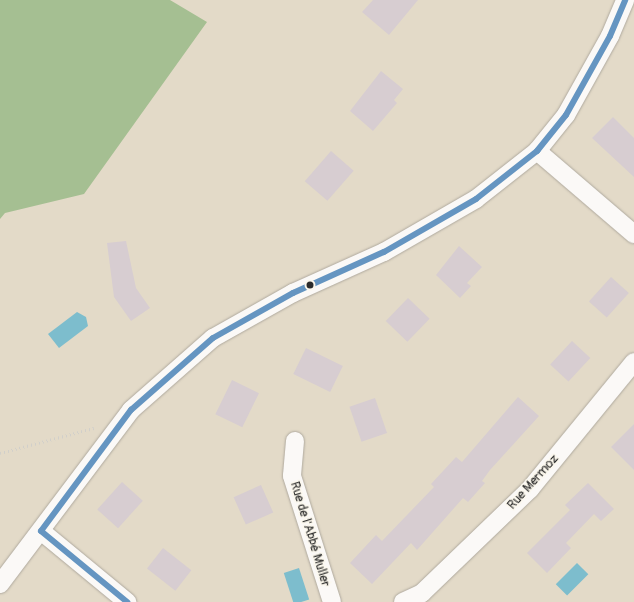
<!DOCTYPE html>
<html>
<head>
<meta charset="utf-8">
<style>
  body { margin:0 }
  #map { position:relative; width:634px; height:602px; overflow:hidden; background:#e3dac8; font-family:Pangolin,sans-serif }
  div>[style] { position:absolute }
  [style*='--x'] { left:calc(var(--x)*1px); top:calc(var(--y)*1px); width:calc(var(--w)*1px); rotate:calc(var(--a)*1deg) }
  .forest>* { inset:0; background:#a5bf92 }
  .water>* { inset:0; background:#7dbdcd; transform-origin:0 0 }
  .building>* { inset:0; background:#d7cdd1; transform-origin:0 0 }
  .path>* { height:2.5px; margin-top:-1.25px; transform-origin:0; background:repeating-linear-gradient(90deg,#d1cfca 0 1px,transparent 0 4px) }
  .roads { filter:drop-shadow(0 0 1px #afa99e) drop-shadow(0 0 1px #afa99e) }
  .minor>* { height:18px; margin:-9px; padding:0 9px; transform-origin:9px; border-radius:9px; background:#fbf9f7 }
  .bus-1>* { height:6px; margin:-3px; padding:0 3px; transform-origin:3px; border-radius:3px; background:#6595c1 }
  .dots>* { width:11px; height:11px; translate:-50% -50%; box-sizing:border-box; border:2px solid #fbf7ec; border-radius:50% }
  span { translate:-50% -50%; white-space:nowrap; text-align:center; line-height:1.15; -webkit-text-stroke:3px #fbf7ec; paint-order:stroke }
  .street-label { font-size:13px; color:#2b2b2b }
</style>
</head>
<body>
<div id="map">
  <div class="forest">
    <i style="clip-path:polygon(0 0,170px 0,207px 22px,84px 194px,5px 213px,0 219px)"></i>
  </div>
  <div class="water">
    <i style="clip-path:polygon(77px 312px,86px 317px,88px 326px,59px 348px,48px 334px)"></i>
    <i style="left:577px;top:563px;width:16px;height:30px;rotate:45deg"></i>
    <i style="left:299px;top:568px;width:33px;height:16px;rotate:72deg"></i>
  </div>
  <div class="building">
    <i style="clip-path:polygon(373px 0,418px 0,389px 35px,362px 12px)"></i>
    <i style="clip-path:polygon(381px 71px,403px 89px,394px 100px,397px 103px,373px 131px,350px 111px)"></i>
    <i style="clip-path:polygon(613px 117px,634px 138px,634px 177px,592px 138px)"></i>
    <i style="left:331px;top:151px;width:30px;height:40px;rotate:41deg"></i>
    <i style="clip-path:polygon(126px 241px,136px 288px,150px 308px,131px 321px,114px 297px,107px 243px)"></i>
    <i style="clip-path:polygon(459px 246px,482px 267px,467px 283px,471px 286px,460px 298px,436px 275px)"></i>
    <i style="left:611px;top:277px;width:24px;height:33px;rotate:42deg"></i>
    <i style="left:408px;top:298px;width:30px;height:32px;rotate:44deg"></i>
    <i style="left:572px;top:341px;width:25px;height:32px;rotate:43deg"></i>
    <i style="left:306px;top:348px;width:41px;height:29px;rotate:26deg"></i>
    <i style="left:232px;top:380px;width:30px;height:38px;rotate:26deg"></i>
    <i style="clip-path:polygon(518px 397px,539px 416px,490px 470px,482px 481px,485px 483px,468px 502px,463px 498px,417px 550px,411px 543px,372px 584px,350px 563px,376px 535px,382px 541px,434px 487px,431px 484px,456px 457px,462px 462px)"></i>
    <i style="left:375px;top:398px;width:37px;height:27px;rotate:71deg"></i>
    <i style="clip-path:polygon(634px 424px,634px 470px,611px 447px)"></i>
    <i style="left:122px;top:482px;width:28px;height:37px;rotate:42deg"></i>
    <i style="clip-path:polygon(588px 483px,614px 509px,601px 521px,594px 514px,566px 543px,571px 548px,547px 573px,527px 553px,570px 510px,565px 505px)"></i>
    <i style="left:261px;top:485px;width:30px;height:30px;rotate:66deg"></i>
    <i style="left:163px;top:548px;width:36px;height:26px;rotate:38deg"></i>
  </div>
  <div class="path">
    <i style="--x:0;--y:453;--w:97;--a:-14.9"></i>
  </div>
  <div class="roads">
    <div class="minor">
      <i style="--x:537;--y:151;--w:128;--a:40.6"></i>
      <i style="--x:295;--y:441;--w:35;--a:95"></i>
      <i style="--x:292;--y:476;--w:132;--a:72.4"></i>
      <i style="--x:41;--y:531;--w:112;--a:39.5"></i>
      <i style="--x:0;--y:584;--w:218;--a:-53"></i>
      <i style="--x:131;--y:410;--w:109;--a:-41.3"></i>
      <i style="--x:213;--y:338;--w:92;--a:-29.4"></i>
      <i style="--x:293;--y:293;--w:100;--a:-24.3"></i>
      <i style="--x:384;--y:252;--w:106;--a:-29.9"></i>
      <i style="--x:476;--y:199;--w:78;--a:-38.2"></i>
      <i style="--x:537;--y:151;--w:46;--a:-51.1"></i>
      <i style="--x:566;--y:115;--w:90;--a:-60.9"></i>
      <i style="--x:610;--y:36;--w:39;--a:-67"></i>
      <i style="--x:403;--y:602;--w:21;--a:-25"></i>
      <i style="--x:422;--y:593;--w:150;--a:-43.9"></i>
      <i style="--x:530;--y:489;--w:164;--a:-50.7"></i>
    </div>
  </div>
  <div class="bus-1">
    <i style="--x:41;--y:531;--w:151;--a:-53.4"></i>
    <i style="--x:131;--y:410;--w:109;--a:-41.3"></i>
    <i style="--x:213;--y:338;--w:92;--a:-29.4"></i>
    <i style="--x:293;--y:293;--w:100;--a:-24.3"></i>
    <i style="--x:384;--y:252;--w:106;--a:-29.9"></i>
    <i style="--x:476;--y:199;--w:78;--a:-38.2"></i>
    <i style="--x:537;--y:151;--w:46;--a:-51.1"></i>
    <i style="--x:566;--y:115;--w:90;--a:-60.9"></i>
    <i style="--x:610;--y:36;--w:39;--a:-67"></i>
    <i style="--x:41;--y:531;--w:112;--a:39.5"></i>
  </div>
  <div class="dots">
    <i style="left:310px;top:285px;background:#2b2b2b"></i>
  </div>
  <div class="street-label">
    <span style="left:533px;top:482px;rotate:-48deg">Rue Mermoz</span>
    <span style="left:310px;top:534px;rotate:73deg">Rue de l'Abbé Muller</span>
  </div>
</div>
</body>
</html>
